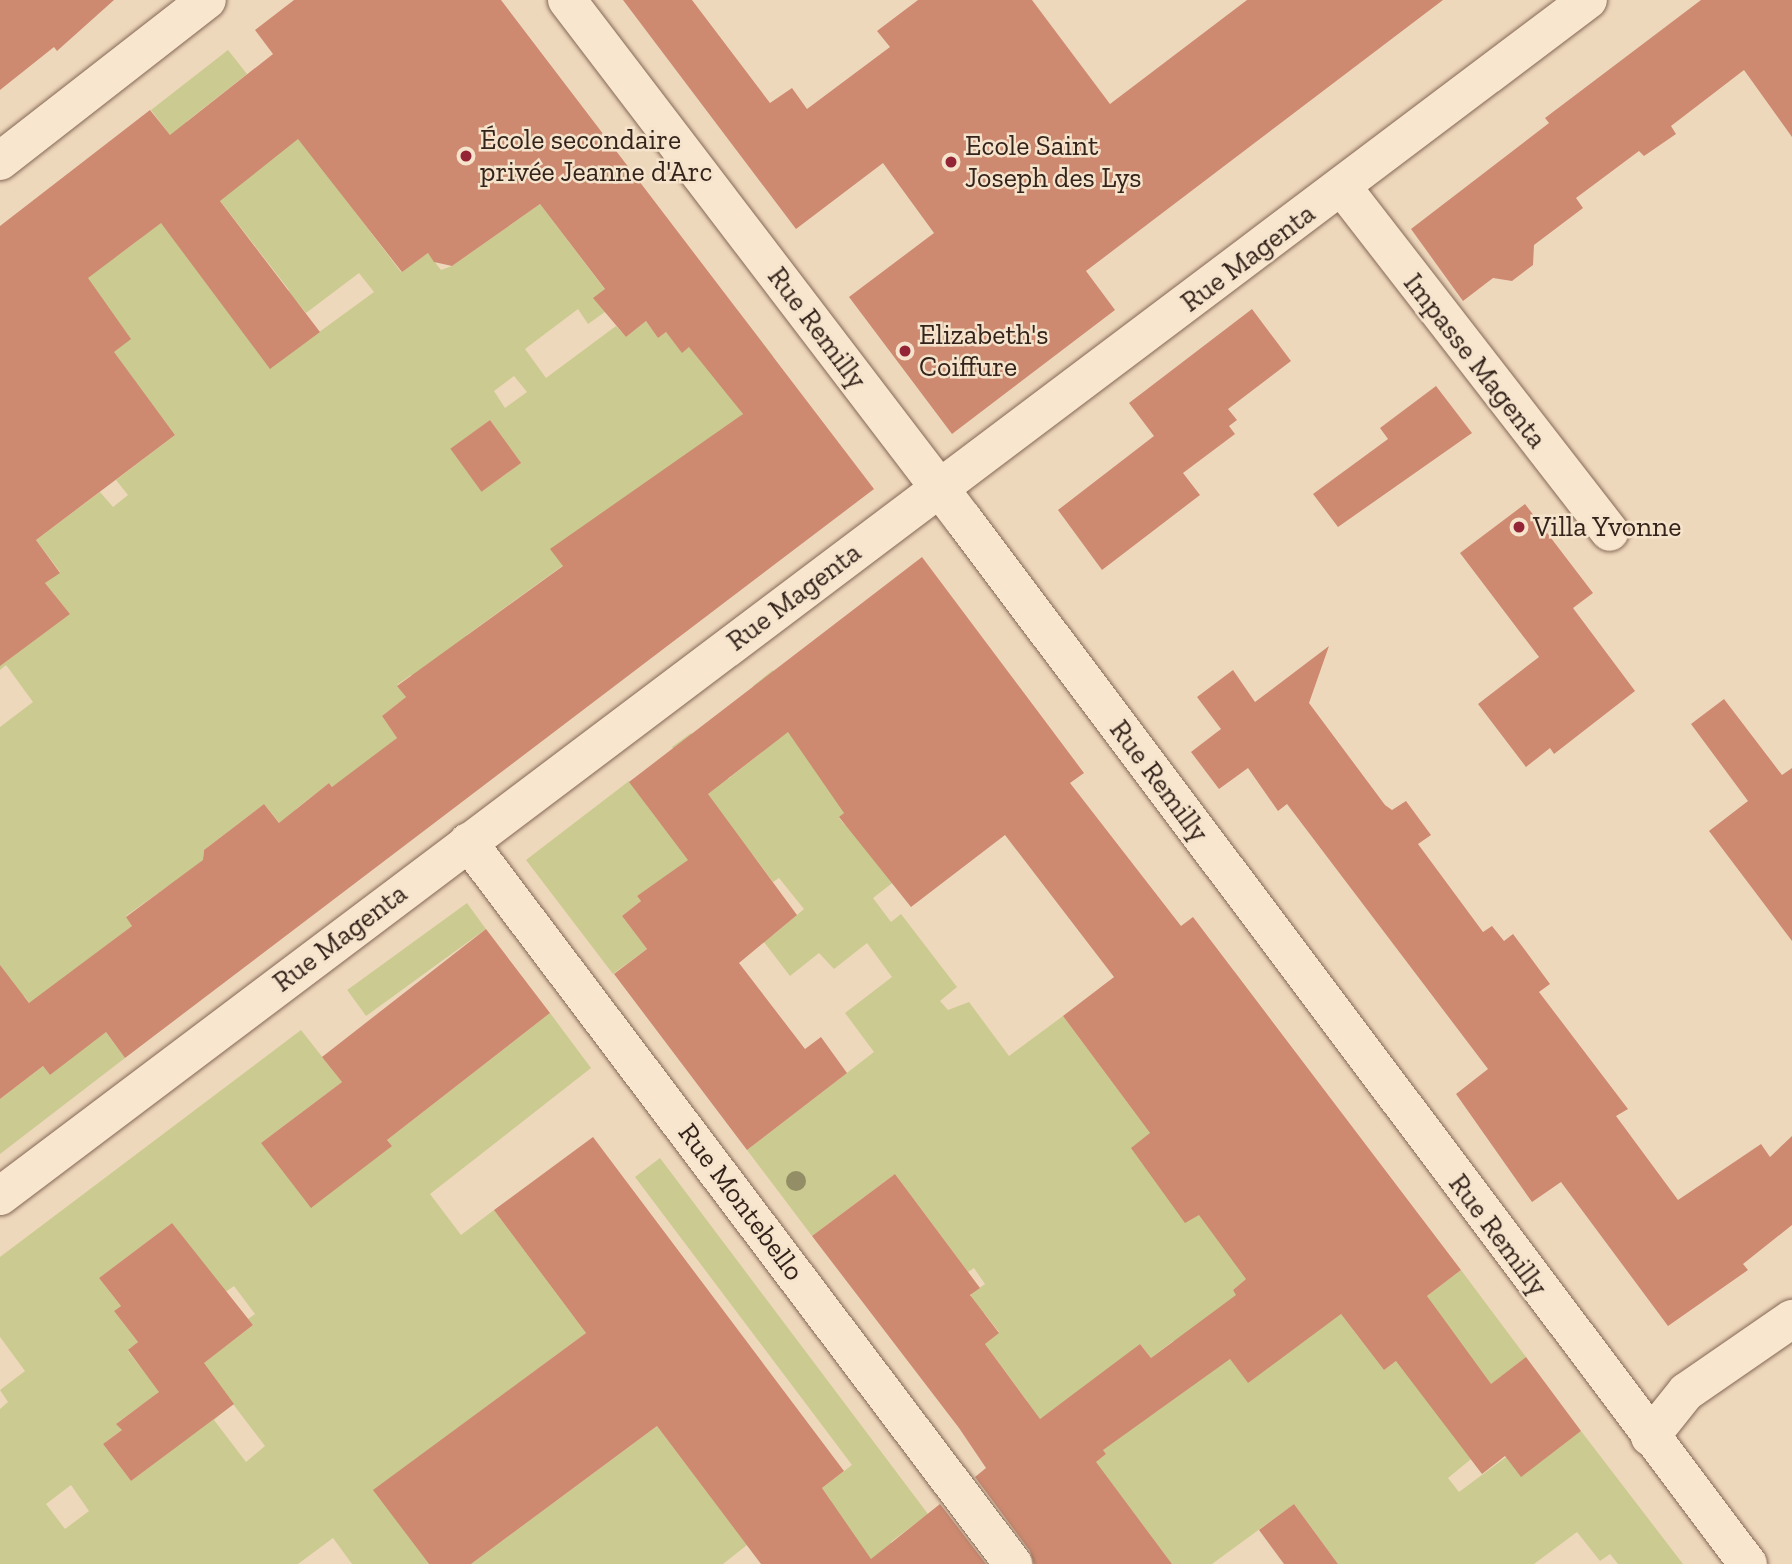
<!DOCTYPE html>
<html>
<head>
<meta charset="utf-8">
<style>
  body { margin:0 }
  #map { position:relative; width:1792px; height:1564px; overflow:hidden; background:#eed8bc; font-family:"Zilla Slab",serif }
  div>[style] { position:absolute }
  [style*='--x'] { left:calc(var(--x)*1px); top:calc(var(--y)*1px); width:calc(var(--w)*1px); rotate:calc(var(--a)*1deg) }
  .green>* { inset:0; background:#cbca90; transform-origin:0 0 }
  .building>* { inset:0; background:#cd8a71; transform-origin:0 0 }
  .roads { filter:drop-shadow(0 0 2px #856856) drop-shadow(0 0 2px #856856) }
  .street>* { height:38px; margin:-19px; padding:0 19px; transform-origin:19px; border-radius:19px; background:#f9e6cf }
  .secondary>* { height:38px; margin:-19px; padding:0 19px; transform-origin:19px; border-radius:19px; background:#f9e6cf }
  .trees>* { width:20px; height:20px; margin:-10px; border-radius:50%; background:#948e67 }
  .dots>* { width:19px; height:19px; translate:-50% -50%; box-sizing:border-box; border:4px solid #f5e3cb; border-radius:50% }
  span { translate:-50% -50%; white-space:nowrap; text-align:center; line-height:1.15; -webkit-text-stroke:5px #f5e3cb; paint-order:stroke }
  .poi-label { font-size:28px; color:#34231b }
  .left { translate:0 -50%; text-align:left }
  .street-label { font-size:28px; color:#34231b }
</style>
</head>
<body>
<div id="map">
  <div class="green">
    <i style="clip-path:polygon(evenodd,228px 50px,247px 74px,186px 122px,302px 92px,333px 183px,401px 272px,428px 253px,441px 270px,452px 266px,540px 204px,616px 304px,588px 324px,578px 309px,525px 349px,546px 378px,616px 326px,626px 337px,646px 321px,658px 338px,666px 332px,682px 352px,738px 311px,773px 356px,725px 391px,743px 414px,616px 527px,467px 635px,438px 712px,411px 675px,397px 685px,406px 697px,382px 716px,397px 738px,336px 791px,329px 783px,296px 809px,285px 830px,264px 804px,204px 850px,203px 856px,228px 889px,168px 886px,126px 916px,132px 926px,65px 977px,125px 1058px,0 1154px,0 1099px,43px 1066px,50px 1075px,71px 1058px,24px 996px,0 1014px,0 727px,33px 702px,6px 665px,0 670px,0 640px,70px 614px,45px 583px,60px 572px,36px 540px,100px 492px,113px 507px,128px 495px,116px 480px,175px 435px,59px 279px,117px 256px,140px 239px,151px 209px,270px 368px,374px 292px,359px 273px,306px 313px,294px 298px,264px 321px,200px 175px,151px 110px,228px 50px,214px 193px,289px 290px,278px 299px,214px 193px,228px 50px,514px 376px,527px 392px,505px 408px,494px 391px,514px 376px,228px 50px,490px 420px,521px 463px,482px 491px,451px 449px,490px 420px)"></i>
    <i style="clip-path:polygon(evenodd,773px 670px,835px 752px,844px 813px,839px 818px,845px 825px,864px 811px,909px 870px,873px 898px,891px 922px,901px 914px,957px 987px,940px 1001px,948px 1010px,969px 1002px,1009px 1056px,1063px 1016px,1150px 1133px,1150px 1174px,1234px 971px,1282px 1035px,1246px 1279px,1233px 1290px,1247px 1308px,1213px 1336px,1248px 1383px,1324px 1292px,1384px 1370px,1446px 1324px,1427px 1296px,1461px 1270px,1526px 1357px,1443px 1422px,1471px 1459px,1448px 1478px,1459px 1492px,1506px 1457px,1521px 1476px,1581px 1431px,1683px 1564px,1618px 1564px,1610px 1554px,1600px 1561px,1577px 1532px,1534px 1564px,1338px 1564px,1294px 1504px,1212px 1564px,1172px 1564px,1112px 1484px,1070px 1481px,1106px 1454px,1066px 1400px,1018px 1435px,1006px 1418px,1027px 1401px,985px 1344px,999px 1332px,984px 1313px,978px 1316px,971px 1304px,971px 1294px,985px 1284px,974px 1268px,968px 1272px,895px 1174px,812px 1236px,747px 1150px,874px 1052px,845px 1013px,892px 977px,867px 943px,834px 969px,819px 953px,790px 976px,760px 937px,773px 935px,804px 909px,779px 878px,773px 882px,752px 854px,662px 879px,637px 896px,641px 901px,622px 916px,647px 949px,613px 974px,526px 860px,629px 781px,660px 823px,704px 790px,672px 747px,691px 733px,728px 779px,787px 732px,753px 686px,773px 670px,1173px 1341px,1186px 1357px,1215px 1368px,1156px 1412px,1135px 1384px,1126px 1355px,1140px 1344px,1151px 1358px,1173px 1341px)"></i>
    <i style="left:467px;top:903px;width:32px;height:148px;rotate:54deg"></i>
    <i style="clip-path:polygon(evenodd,550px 1013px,591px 1068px,430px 1194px,461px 1235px,494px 1210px,586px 1333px,374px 1490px,429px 1564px,352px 1564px,333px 1538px,298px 1564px,0 1564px,0 1409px,8px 1402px,0 1390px,25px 1371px,0 1337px,0 1257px,301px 1030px,342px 1082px,261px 1143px,392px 1146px,387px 1140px,550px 1013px,172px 1223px,224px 1293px,234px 1286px,255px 1314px,248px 1319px,253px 1325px,193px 1371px,147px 1375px,128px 1351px,138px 1342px,114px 1311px,121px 1306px,99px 1278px,172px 1223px,550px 1013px,233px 1404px,265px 1446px,246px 1462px,214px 1420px,233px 1404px,550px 1013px,139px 1407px,172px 1450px,131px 1481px,103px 1444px,122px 1430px,117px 1423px,139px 1407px,550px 1013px,71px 1485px,89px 1511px,65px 1529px,46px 1504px,71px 1485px)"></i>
    <i style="clip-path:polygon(660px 1158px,928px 1514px,891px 1542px,892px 1555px,874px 1564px,827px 1505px,831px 1501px,822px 1488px,852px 1465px,635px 1177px)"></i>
    <i style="clip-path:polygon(657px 1426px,747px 1545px,723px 1564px,471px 1564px)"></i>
  </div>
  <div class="building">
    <i style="clip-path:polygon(0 0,114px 0,57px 51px,54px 47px,0 90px)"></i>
    <i style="clip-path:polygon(294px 0,501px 0,874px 489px,125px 1058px,106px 1032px,50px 1075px,43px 1066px,0 1099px,0 965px,29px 1003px,132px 926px,126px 917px,203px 860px,204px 850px,264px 804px,279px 823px,329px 783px,332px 787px,397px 738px,382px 716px,406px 697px,397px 686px,563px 566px,550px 549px,743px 414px,689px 347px,682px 353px,666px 332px,658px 338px,646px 321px,626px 337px,593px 298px,605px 289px,540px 204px,452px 266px,434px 262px,428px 253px,402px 272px,298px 139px,220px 201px,320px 332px,270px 369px,161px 223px,88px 278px,131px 339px,114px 352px,175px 435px,36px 540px,60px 573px,45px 583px,70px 614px,0 666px,0 226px,150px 110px,170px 135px,273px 54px,255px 30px)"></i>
    <i style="clip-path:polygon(623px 0,692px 0,770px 103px,792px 88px,807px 109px,890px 47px,877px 31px,918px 0,1032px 0,1110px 104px,1247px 0,1443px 0,1086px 271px,1115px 310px,952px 434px,849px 297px,934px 233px,883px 163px,796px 229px)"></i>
    <i style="clip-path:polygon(1701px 0,1792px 0,1792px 137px,1744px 70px,1671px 126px,1676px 134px,1644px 156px,1639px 151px,1576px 198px,1583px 208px,1534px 245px,1533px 265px,1512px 281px,1493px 278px,1463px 301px,1411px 229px,1549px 123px,1545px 118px)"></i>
    <i style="clip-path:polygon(1252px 309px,1291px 361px,1228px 409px,1237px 420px,1229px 426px,1235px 434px,1183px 473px,1200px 495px,1102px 570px,1058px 510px,1154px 436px,1129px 403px)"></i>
    <i style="clip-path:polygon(1436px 386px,1472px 433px,1338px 527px,1313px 494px,1388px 439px,1380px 428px)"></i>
    <i style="left:490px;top:420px;width:53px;height:49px;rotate:54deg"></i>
    <i style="clip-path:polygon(1525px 504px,1593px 593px,1573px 608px,1635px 691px,1554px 754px,1550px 748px,1526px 767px,1478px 704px,1539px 657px,1460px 553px)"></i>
    <i style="clip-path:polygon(922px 557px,1084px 773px,1070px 783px,1181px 926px,1193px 917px,1461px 1270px,1427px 1296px,1491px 1384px,1526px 1357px,1581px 1431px,1521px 1477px,1505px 1456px,1482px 1474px,1396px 1361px,1384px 1370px,1341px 1314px,1248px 1383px,1230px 1359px,1103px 1450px,1106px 1454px,1096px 1462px,1172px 1564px,1034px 1564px,1030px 1551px,975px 1477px,986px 1468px,959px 1428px,812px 1236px,895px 1174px,980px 1288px,970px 1295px,999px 1333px,985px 1344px,1040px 1419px,1140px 1344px,1151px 1358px,1236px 1295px,1233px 1290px,1246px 1279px,1199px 1215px,1185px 1223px,1131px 1148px,1150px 1133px,1063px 1016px,1114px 977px,1005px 835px,911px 907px,839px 817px,844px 813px,788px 732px,708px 794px,797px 915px,739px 963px,805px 1049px,821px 1037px,847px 1073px,747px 1150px,614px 974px,647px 949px,622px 916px,641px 901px,637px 896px,688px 860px,629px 782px)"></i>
    <i style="clip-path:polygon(1329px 646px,1309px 703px,1385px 805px,1392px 810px,1406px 801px,1431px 835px,1418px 844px,1483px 932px,1492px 926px,1504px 941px,1513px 934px,1550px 984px,1539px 992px,1628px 1109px,1616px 1116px,1678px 1200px,1761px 1144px,1770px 1157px,1792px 1136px,1792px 1225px,1743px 1264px,1748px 1270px,1668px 1326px,1561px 1182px,1532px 1202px,1456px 1094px,1488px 1069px,1287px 804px,1278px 811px,1248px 768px,1219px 789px,1191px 752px,1221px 729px,1197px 697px,1233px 670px,1255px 702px)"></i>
    <i style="clip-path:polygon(1724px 699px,1782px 775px,1792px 768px,1792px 941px,1709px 831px,1748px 801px,1691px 724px)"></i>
    <i style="clip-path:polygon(486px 929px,550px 1013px,387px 1140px,392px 1146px,311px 1208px,261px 1143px,342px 1082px,322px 1057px)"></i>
    <i style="clip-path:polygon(593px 1137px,844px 1471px,822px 1488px,871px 1559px,940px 1504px,986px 1564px,761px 1564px,657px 1426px,471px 1564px,429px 1564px,373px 1490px,586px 1333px,494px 1210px)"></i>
    <i style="clip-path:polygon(172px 1223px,253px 1325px,204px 1363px,234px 1404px,131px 1481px,103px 1444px,122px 1430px,116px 1424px,159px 1392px,128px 1350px,138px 1342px,114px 1311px,121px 1306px,99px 1278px)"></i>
    <i style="clip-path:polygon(1294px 1504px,1338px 1564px,1284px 1564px,1259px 1530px)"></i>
  </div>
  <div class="roads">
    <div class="street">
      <i style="--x:1343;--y:188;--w:435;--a:52.2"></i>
      <i style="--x:468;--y:842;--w:905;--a:52.95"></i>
      <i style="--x:0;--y:1196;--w:1988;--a:-36.99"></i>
      <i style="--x:1650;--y:1437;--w:58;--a:-51.3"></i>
      <i style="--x:1686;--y:1392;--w:129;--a:-34.6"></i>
    </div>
    <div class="secondary">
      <i style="--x:567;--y:0;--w:653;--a:52.66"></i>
      <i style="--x:963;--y:519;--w:1307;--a:53.09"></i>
      <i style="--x:0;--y:161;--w:262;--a:-37.9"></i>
    </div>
  </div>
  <div class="trees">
    <i style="left:796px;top:1181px"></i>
  </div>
  <div class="dots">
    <i style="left:466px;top:156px;background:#942536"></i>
    <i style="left:951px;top:162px;background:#942536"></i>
    <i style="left:905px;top:351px;background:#942536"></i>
    <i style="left:1519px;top:527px;background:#942536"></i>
  </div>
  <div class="poi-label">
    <span class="left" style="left:480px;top:156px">École secondaire<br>privée Jeanne d'Arc</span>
    <span class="left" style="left:965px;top:162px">Ecole Saint<br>Joseph des Lys</span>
    <span class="left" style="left:919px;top:351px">Elizabeth's<br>Coiffure</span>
    <span class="left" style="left:1533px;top:527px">Villa Yvonne</span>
  </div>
  <div class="street-label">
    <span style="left:1248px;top:258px;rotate:-37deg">Rue Magenta</span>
    <span style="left:817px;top:328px;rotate:53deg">Rue Remilly</span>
    <span style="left:1475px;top:361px;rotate:52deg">Impasse Magenta</span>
    <span style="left:794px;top:597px;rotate:-37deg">Rue Magenta</span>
    <span style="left:1159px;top:781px;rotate:53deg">Rue Remilly</span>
    <span style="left:340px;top:938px;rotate:-37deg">Rue Magenta</span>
    <span style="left:741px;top:1202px;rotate:53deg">Rue Montebello</span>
    <span style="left:1498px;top:1235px;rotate:53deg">Rue Remilly</span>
  </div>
</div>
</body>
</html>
